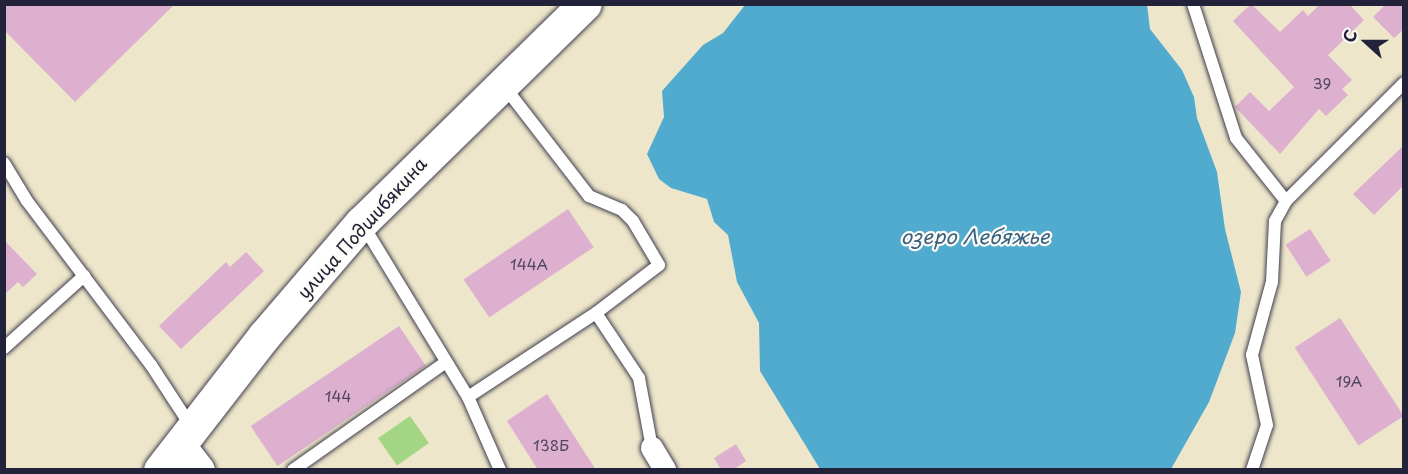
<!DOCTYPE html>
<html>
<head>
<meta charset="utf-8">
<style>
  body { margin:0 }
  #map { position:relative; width:1408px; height:474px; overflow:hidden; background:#eee6ca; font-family:"Playpen Sans",sans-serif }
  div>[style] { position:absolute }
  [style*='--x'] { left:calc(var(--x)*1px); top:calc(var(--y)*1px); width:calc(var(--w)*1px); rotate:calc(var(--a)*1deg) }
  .green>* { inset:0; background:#a4d584; transform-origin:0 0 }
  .water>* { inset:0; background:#51abcf }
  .building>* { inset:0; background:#deb0cf; transform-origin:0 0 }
  .roads { filter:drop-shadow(0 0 2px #413f50) drop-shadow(0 0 2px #413f50) }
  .service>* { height:12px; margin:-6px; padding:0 6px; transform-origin:6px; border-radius:6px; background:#fff }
  .minor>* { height:22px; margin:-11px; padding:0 11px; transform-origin:11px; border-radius:11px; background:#fff }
  .secondary>* { height:33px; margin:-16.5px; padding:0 16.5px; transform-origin:16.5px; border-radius:16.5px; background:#fff }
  span { translate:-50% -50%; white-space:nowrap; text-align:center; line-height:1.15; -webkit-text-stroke:4.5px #fdfcf7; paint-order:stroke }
  .number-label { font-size:15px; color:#514660 }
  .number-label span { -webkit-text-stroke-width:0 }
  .street-label { font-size:18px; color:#22223b }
  .water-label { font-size:20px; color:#37607e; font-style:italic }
  .frame { position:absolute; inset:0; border:6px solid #22223b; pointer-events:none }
  .north { position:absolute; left:1336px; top:12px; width:60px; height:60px; -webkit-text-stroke:4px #fdfcf7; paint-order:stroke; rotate:291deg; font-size:16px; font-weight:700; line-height:24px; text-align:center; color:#22223b }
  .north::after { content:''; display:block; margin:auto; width:21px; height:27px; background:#22223b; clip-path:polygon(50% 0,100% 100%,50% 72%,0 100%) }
</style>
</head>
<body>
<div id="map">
  <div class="green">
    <i style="left:410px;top:416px;width:33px;height:39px;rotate:55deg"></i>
  </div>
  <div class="water">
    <i style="clip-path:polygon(745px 5px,1147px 5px,1150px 29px,1182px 70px,1194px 97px,1197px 118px,1217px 172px,1225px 229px,1241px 292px,1235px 333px,1209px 402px,1171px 469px,820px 469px,760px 371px,759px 323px,737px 282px,728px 235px,714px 222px,707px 199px,671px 188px,659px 179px,647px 154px,664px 117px,662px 91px,703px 45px,723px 33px)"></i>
  </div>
  <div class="building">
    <i style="clip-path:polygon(4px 4px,175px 4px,75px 102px,4px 30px)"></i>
    <i style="clip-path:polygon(1251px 4px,1280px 32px,1303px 10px,1308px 16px,1320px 4px,1349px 4px,1364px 20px,1328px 55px,1352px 80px,1342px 89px,1348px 95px,1326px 116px,1319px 109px,1280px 154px,1235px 107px,1250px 92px,1269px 111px,1294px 87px,1233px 21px)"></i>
    <i style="clip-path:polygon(1386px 4px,1404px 4px,1404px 29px,1394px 38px,1373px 17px)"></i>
    <i style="clip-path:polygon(1404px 145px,1404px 185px,1374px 215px,1353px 194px)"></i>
    <i style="left:568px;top:209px;width:46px;height:126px;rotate:56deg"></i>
    <i style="left:1310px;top:229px;width:38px;height:29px;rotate:57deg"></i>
    <i style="clip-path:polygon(4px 240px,37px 274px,23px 287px,18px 282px,4px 295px)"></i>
    <i style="clip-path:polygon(246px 252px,264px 271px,181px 349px,159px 326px,226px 262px,230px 267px)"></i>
    <i style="left:1340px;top:318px;width:117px;height:54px;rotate:57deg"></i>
    <i style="left:399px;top:326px;width:48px;height:179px;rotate:56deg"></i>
    <i style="clip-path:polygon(547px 394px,596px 470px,538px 470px,507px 421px)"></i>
    <i style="clip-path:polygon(736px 444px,746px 461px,733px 470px,721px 470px,714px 458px)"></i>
  </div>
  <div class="roads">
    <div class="service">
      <i style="--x:1193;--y:4;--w:141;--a:72.2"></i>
      <i style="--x:1236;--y:138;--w:80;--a:51.6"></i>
      <i style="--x:4;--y:163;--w:44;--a:58.8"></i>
      <i style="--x:27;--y:201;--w:206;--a:52.9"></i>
      <i style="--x:151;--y:365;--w:75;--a:56.9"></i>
      <i style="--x:363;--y:225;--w:202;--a:58.6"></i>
      <i style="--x:468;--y:397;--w:80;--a:66.3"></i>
      <i style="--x:596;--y:313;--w:78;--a:56.5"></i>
      <i style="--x:639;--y:378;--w:71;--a:79.5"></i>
      <i style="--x:4;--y:348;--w:108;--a:-42"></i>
      <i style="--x:468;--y:397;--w:153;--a:-33.3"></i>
      <i style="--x:596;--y:313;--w:79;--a:-37.3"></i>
      <i style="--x:659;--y:265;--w:51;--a:-120.6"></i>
      <i style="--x:633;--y:221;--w:16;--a:-135"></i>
      <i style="--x:622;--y:210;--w:36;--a:-157"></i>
      <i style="--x:589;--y:196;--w:139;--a:-127.7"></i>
      <i style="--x:293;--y:470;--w:187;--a:-35.2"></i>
      <i style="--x:1252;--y:470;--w:47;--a:-71.6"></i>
      <i style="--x:1267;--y:425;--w:72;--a:-102.1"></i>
      <i style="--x:1252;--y:355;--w:76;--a:-74.7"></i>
      <i style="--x:1272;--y:282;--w:61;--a:-87.2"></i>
      <i style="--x:1275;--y:221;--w:23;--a:-61"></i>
      <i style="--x:1286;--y:201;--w:167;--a:-45"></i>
    </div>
    <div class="minor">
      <i style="--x:652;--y:448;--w:26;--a:59"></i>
    </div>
    <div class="secondary">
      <i style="--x:179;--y:446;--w:31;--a:52"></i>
      <i style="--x:160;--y:470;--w:170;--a:-52.2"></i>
      <i style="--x:264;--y:336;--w:149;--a:-49.4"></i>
      <i style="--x:361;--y:223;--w:313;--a:-44.4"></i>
    </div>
  </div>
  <div class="number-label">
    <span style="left:1322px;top:83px">39</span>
    <span style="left:529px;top:264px">144А</span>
    <span style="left:1349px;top:381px">19А</span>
    <span style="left:338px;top:396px">144</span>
    <span style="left:551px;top:445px">138Б</span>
  </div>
  <div class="street-label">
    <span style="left:362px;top:228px;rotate:-48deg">улица Подшибякина</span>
  </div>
  <div class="water-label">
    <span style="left:975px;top:236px">озеро Лебяжье</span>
  </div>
  <div class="frame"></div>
  <div class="north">С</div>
</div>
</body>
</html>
